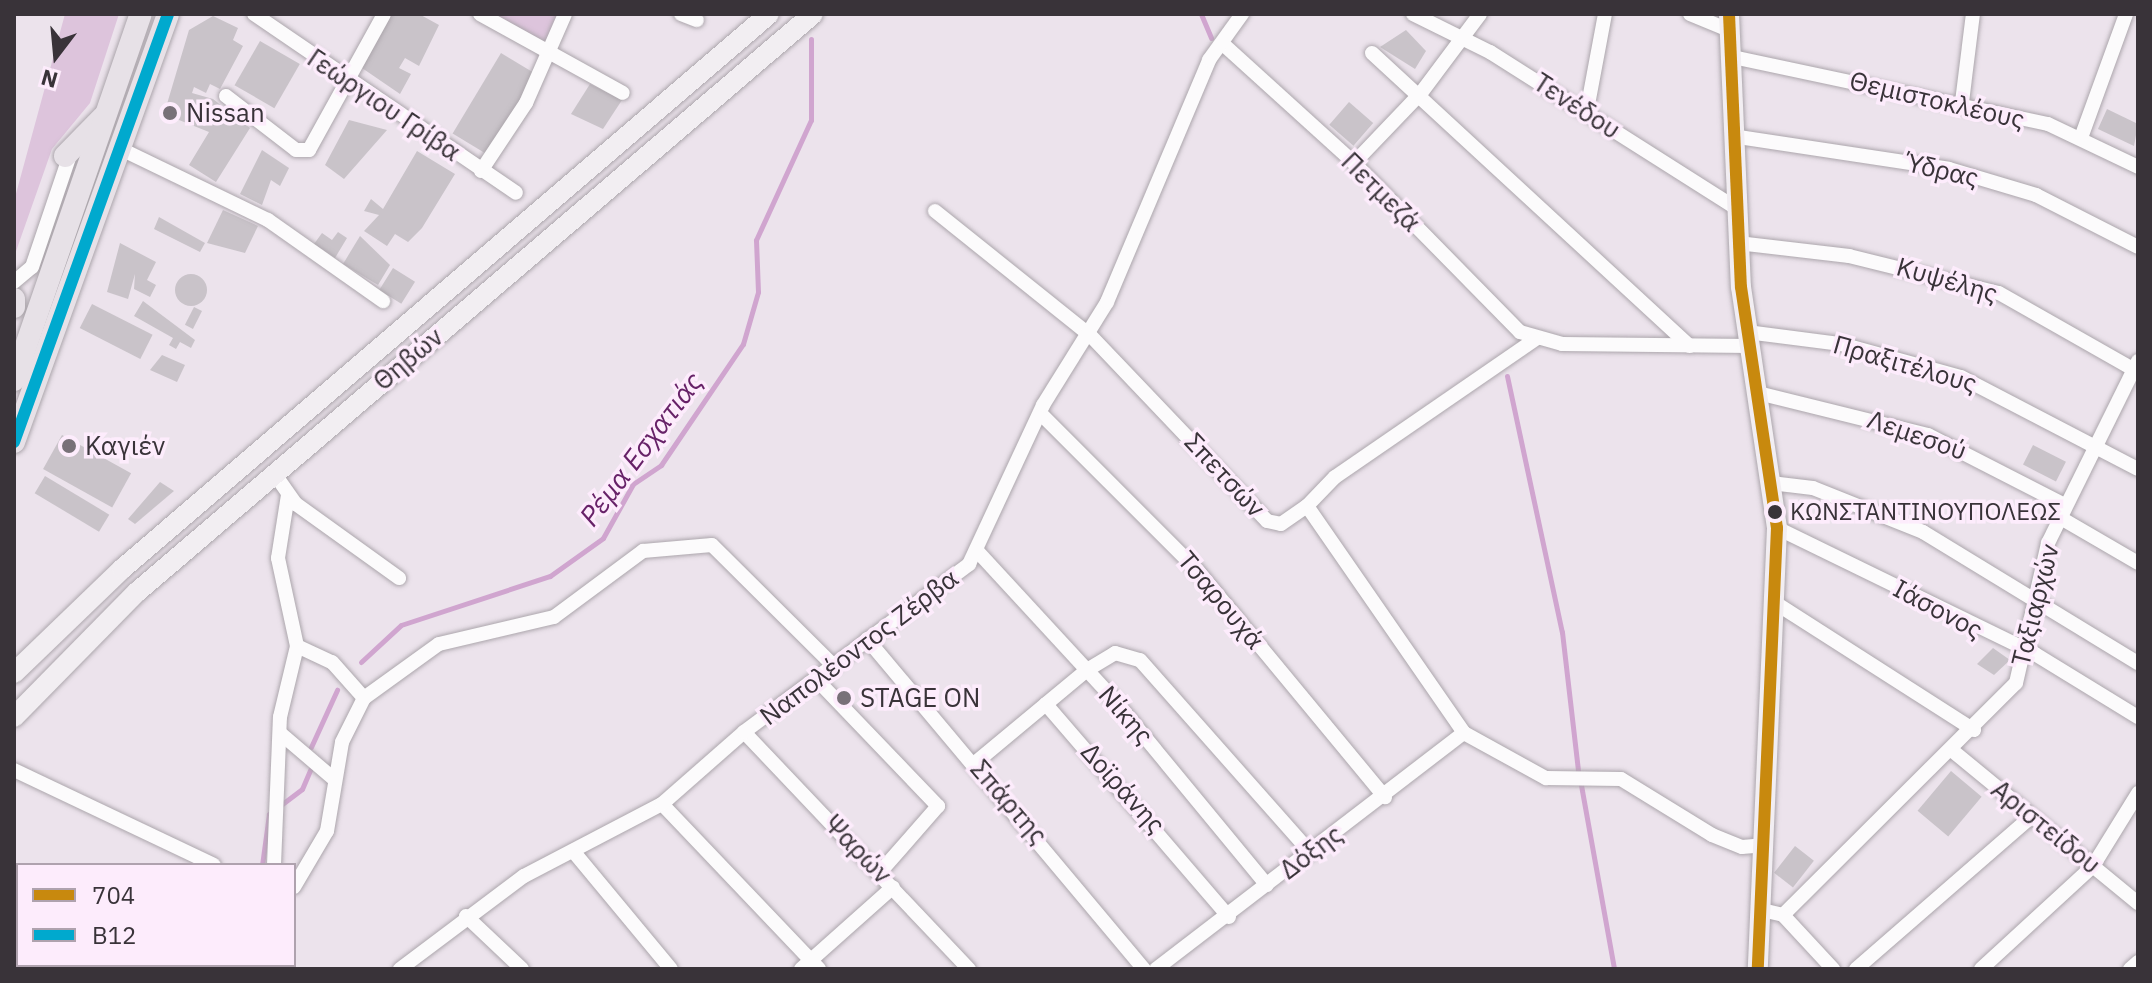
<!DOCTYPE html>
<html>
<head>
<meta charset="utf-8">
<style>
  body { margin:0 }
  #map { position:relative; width:2152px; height:983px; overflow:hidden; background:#ece3ec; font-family:"IBM Plex Sans",sans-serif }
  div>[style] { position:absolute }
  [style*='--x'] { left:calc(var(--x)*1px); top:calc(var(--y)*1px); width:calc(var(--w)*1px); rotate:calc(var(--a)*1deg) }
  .green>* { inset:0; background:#ddc4dc }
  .stream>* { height:5px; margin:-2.5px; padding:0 2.5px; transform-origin:2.5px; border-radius:2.5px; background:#d0a5cf }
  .building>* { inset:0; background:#c9c3c9; transform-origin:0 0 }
  .round { border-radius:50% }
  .roads { filter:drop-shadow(0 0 2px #aca6ac) drop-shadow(0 0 2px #aca6ac) }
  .street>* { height:14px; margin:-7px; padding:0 7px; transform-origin:7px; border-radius:7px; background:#fcfbfc }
  .secondary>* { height:20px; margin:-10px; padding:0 10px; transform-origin:10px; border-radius:10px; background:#f2eef2 }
  .primary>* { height:22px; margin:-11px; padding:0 11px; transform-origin:11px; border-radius:11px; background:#e7e1e7 }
  .bus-1>* { height:12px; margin:-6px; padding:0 6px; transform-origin:6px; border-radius:6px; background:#c8890e }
  .bus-2>* { height:12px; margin:-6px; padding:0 6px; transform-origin:6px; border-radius:6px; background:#00a9ce }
  .dots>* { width:22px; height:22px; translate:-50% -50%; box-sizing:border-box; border:4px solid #fdecfc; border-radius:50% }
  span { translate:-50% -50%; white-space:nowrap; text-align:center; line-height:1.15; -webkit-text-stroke:7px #fdecfc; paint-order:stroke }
  .bus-label { font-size:24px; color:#393339 }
  .left { translate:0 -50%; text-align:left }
  .street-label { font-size:26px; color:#393339 }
  .poi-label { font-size:26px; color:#393339 }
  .water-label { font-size:28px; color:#672268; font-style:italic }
  .frame { position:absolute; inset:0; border:16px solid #393339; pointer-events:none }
  .legend { position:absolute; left:16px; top:863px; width:280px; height:104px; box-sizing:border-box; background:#fdecfc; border:2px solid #afa2ae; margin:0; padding:10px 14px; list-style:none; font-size:24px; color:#393339 }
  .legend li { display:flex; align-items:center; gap:16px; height:40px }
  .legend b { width:40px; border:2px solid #afa2ae }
  .north { position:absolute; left:16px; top:16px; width:80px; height:80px; -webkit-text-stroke:6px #fdecfc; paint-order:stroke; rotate:196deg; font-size:22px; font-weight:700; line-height:32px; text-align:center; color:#393339 }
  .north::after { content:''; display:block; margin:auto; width:28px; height:36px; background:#393339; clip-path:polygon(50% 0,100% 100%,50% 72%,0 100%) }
</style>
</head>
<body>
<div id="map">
  <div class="green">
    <i style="clip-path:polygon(65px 14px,119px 14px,90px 103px,52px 149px,14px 257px,14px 201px)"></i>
    <i style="clip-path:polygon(490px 14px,560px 14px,544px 44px)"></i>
  </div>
  <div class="stream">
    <i style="--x:1201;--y:14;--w:26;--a:67"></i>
    <i style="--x:1507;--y:376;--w:262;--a:77.9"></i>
    <i style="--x:1562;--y:632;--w:139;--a:83.4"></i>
    <i style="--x:361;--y:662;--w:54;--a:-42.8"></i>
    <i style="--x:401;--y:625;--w:157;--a:-18.2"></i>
    <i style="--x:550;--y:576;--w:65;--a:-35.6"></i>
    <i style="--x:603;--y:538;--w:62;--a:-60.9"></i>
    <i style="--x:633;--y:484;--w:34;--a:-34"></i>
    <i style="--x:661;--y:465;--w:146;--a:-55.9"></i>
    <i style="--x:743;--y:344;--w:54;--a:-73.9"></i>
    <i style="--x:758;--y:292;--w:52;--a:-92.2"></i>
    <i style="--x:756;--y:240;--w:132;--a:-65.4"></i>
    <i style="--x:811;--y:120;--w:81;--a:-90"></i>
    <i style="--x:311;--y:747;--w:63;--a:-65.5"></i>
    <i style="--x:1581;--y:785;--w:187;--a:79.8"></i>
    <i style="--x:262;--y:865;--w:51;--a:-82.2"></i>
    <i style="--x:269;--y:814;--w:41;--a:-37.1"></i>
    <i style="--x:302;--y:789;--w:21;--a:-67"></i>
    <i style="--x:245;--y:969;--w:4;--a:-90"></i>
  </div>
  <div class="building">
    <i style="clip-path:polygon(392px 14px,419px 14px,439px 25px,419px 66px,405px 58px,399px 68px,411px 74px,400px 94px,362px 68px)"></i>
    <i style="clip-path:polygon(213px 16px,238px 28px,233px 40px,243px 46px,220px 89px,210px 84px,206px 93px,194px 87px,192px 93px,213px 99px,250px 128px,216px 182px,189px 165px,209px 132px,164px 114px,189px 30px)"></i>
    <i style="clip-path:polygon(1406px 30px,1426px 51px,1415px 69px,1380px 47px)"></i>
    <i style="left:260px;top:41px;width:46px;height:51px;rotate:30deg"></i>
    <i style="left:501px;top:53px;width:42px;height:94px;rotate:31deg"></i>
    <i style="clip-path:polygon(590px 84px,622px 100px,603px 129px,571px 114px)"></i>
    <i style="left:1349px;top:102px;width:32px;height:30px;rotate:41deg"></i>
    <i style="clip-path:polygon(2107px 109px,2138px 124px,2134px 146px,2098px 129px)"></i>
    <i style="clip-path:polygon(349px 120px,387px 130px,344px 179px,325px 165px)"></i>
    <i style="clip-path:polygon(262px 150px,289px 168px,280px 186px,271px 180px,262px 205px,240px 194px)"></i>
    <i style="clip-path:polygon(417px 151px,455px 174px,422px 228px,408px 242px,395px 234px,387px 246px,364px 231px,379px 215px,364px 211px,371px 199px,383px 209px)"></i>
    <i style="clip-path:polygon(223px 210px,258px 226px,245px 253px,207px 243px)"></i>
    <i style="clip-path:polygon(159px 217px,205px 243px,200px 252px,154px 229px)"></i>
    <i style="clip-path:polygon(338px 232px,347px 238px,335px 258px,314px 244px,322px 233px,332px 240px)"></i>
    <i style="clip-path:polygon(360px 236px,390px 265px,378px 285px,343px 264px)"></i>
    <i style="clip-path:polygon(120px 243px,156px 262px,147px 280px,156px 285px,150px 297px,134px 289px,135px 274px,128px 299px,107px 292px)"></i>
    <i style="left:393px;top:268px;width:26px;height:26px;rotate:32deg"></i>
    <i class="round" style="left:175px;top:274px;width:32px;height:32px"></i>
    <i style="clip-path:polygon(143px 301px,195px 340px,191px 348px,180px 342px,176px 349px,169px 345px,173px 338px,134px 316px)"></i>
    <i style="left:92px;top:304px;width:68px;height:27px;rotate:27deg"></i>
    <i style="left:194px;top:307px;width:9px;height:20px;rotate:27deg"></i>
    <i style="clip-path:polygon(162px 355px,185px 365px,177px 382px,150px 370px)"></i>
    <i style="left:62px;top:435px;width:79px;height:39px;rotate:29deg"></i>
    <i style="left:2033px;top:445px;width:37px;height:22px;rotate:27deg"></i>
    <i style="left:45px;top:476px;width:75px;height:20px;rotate:31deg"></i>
    <i style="clip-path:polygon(160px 482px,174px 491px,135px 524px,128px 519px)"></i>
    <i style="clip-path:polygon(1993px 648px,2010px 660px,1994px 675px,1977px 664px)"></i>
    <i style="left:1951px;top:771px;width:40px;height:52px;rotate:40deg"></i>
    <i style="left:1795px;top:846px;width:24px;height:34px;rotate:38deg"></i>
  </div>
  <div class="roads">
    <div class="street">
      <i style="--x:254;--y:14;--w:317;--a:34.3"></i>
      <i style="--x:480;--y:14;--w:163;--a:28.9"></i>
      <i style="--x:681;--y:14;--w:17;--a:21"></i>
      <i style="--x:1413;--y:14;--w:86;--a:26.3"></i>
      <i style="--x:1490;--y:52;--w:291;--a:32.4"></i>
      <i style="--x:1690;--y:14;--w:42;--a:22.3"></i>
      <i style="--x:1224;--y:45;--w:176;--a:42.2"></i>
      <i style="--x:1354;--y:163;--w:237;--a:45.5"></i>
      <i style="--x:1520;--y:332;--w:44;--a:15.9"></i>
      <i style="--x:1562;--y:344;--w:188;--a:0.6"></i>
      <i style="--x:1372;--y:53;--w:432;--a:42.7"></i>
      <i style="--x:1728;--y:56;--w:327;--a:12"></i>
      <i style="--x:2048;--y:124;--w:100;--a:25.5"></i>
      <i style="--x:226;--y:96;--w:88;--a:37.6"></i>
      <i style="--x:296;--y:150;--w:13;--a:0"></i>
      <i style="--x:309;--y:150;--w:155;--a:-61.1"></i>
      <i style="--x:1962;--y:102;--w:89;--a:-82.9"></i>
      <i style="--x:1587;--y:110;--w:98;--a:-79.4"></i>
      <i style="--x:2082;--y:135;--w:129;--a:-70"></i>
      <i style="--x:1732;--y:136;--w:219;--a:8.6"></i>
      <i style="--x:1949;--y:169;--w:91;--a:16.6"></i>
      <i style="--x:2036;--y:195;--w:114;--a:27"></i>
      <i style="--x:121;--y:149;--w:163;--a:25.8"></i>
      <i style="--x:268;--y:220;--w:141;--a:35.2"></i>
      <i style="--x:1354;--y:163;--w:97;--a:-46.3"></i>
      <i style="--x:1421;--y:93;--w:99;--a:-53.2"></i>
      <i style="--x:481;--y:171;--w:82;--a:-56.5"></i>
      <i style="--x:526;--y:103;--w:97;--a:-66.3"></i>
      <i style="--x:935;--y:211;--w:198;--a:38.7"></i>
      <i style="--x:1090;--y:335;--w:257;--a:46.4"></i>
      <i style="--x:1267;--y:521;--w:14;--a:12"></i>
      <i style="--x:1281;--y:524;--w:32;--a:-35"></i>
      <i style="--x:1307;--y:506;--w:276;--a:55.3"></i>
      <i style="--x:1738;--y:243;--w:112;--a:6.7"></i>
      <i style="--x:1849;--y:256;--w:154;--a:13.9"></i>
      <i style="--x:1999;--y:293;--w:160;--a:29.6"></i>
      <i style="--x:14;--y:282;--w:23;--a:-40"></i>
      <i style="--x:32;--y:267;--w:121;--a:-71.3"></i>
      <i style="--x:1747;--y:332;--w:95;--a:7.3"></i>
      <i style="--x:1841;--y:344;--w:124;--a:15.4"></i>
      <i style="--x:1961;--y:377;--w:199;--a:27.5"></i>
      <i style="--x:1758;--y:393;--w:175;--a:13.9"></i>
      <i style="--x:1928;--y:435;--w:154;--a:27.1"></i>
      <i style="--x:1042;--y:415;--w:219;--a:45"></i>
      <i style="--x:1197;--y:570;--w:295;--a:50.4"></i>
      <i style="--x:274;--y:473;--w:38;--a:55"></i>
      <i style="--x:296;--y:504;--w:127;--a:35.7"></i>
      <i style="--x:1771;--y:483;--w:42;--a:6.8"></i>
      <i style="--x:1813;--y:488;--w:118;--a:21.8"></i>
      <i style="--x:1923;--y:532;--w:252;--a:31.4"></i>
      <i style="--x:1307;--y:506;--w:40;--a:-46"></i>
      <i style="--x:1335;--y:477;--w:244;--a:-34.5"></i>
      <i style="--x:2059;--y:517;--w:91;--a:30.2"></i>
      <i style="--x:1777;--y:528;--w:287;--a:26"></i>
      <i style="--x:2035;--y:654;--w:121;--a:31.5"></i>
      <i style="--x:978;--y:552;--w:196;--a:47.3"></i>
      <i style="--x:1111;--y:696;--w:245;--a:50.5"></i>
      <i style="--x:1777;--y:604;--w:234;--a:32.6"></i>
      <i style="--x:867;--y:639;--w:431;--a:50"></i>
      <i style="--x:297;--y:646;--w:38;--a:25"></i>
      <i style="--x:332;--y:662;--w:48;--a:48.4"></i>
      <i style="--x:817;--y:680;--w:175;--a:46.2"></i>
      <i style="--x:938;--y:806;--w:86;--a:131.2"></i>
      <i style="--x:744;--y:732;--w:327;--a:46.5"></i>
      <i style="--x:280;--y:733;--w:72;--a:40.5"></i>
      <i style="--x:1464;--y:733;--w:94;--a:28.8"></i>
      <i style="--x:1546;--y:778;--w:75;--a:0.8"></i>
      <i style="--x:1621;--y:779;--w:107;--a:31.6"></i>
      <i style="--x:1712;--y:835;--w:32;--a:22"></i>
      <i style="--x:1742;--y:847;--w:21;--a:-5"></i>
      <i style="--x:1954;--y:752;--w:238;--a:39.4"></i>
      <i style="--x:975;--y:763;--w:92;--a:-39.7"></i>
      <i style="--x:14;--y:770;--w:221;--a:25.4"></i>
      <i style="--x:662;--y:804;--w:228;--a:46.4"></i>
      <i style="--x:573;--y:851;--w:153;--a:50.3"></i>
      <i style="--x:274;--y:865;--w:148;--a:-87.7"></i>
      <i style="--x:280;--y:717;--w:73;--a:-76.5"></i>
      <i style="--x:297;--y:646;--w:90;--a:-102.2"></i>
      <i style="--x:278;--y:558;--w:64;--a:-81"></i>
      <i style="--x:294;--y:887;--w:65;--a:-59.5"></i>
      <i style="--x:327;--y:831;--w:90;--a:-80.4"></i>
      <i style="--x:342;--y:742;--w:49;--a:-63.4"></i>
      <i style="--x:364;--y:698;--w:92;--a:-35.8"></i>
      <i style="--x:439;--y:644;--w:118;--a:-13.2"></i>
      <i style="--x:554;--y:617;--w:111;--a:-36.6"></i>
      <i style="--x:643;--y:551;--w:69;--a:-5"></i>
      <i style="--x:712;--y:545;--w:172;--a:44.8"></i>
      <i style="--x:1762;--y:910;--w:22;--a:13"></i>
      <i style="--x:1783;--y:915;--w:74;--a:47.2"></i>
      <i style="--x:1783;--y:915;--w:329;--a:-44.9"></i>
      <i style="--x:2016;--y:683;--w:144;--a:-77.1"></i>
      <i style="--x:2048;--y:543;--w:203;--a:-63.7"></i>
      <i style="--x:466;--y:916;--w:77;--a:43.4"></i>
      <i style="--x:1229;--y:917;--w:281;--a:-130.7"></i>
      <i style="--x:1046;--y:704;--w:53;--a:-39.7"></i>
      <i style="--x:1087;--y:670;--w:33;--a:-31"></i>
      <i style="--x:1115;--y:653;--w:26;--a:16"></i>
      <i style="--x:1140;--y:660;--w:258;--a:48.5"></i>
      <i style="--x:14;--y:968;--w:3;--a:18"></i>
      <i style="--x:261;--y:969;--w:4;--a:-76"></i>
      <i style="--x:400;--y:969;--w:155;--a:-36.9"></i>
      <i style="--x:524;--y:876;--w:156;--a:-27.6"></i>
      <i style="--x:662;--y:804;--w:109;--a:-41.3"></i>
      <i style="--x:744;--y:732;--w:281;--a:-36.7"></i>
      <i style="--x:969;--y:564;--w:175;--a:-65"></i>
      <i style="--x:1043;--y:405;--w:121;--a:-58.1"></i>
      <i style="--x:1107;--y:302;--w:263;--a:-67.1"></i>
      <i style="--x:1209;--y:60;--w:57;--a:-54.3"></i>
      <i style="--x:801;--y:969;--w:123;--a:-41.7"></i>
      <i style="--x:1156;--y:969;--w:388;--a:-37.5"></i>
      <i style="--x:1856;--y:969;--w:233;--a:-41"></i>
      <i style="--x:1981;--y:969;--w:152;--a:-42.6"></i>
      <i style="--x:2093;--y:866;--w:86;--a:-58.3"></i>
      <i style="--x:2130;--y:969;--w:11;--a:-41"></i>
    </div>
    <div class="secondary">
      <i style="--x:1729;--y:14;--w:273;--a:87.5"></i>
      <i style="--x:1741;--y:287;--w:244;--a:81.5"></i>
      <i style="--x:1777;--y:528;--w:441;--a:92.5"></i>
      <i style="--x:14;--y:673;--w:150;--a:-43.9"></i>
      <i style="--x:122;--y:569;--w:852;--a:-40.62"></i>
      <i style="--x:14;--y:717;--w:175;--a:-45.5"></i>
      <i style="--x:137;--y:592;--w:889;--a:-40.53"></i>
    </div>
    <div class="primary">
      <i style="--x:65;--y:156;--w:54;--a:-45.7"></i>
      <i style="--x:14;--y:299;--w:8;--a:90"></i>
      <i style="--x:14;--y:380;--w:387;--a:-70.9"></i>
      <i style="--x:14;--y:442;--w:455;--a:-70.2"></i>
    </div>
  </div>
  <div class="bus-1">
    <i style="--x:1729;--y:14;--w:273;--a:87.5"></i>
    <i style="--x:1741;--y:287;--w:244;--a:81.5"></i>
    <i style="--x:1777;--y:528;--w:441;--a:92.5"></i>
  </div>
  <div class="bus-2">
    <i style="--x:14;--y:442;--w:455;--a:-70.2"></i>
  </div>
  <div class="dots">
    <i style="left:170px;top:113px;background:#787178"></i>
    <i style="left:69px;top:446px;background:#787178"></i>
    <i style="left:1775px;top:512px;background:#393339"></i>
    <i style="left:844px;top:698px;background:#787178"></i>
  </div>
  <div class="bus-label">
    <span class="left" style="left:1790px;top:512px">ΚΩΝΣΤΑΝΤΙΝΟΥΠΟΛΕΩΣ</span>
  </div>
  <div class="street-label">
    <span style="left:1937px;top:100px;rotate:13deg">Θεμιστοκλέους</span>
    <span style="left:384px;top:105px;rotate:34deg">Γεώργιου Γρίβα</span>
    <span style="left:1577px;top:106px;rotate:33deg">Τενέδου</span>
    <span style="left:1942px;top:170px;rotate:13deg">Ύδρας</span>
    <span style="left:1381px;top:192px;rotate:45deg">Πετμεζά</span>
    <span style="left:1947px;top:280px;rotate:16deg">Κυψέλης</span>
    <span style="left:408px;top:359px;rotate:-40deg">Θηβών</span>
    <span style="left:1905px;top:364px;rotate:16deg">Πραξιτέλους</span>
    <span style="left:1917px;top:435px;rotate:19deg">Λεμεσού</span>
    <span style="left:1225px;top:475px;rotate:47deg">Σπετσών</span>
    <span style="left:1221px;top:600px;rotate:50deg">Τσαρουχά</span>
    <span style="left:2035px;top:605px;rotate:-76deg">Ταξιαρχών</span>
    <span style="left:1938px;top:609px;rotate:28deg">Ιάσονος</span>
    <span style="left:859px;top:647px;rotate:-37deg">Ναπολέοντος Ζέρβα</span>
    <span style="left:1126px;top:715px;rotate:49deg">Νίκης</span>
    <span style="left:1123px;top:788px;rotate:48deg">Δοϊράνης</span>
    <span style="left:1009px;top:802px;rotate:49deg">Σπάρτης</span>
    <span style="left:2046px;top:827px;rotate:39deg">Αριστείδου</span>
    <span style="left:858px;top:849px;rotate:46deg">Ψαρών</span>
    <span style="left:1311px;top:852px;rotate:-37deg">Δόξης</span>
  </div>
  <div class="poi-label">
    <span class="left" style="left:186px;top:113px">Nissan</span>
    <span class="left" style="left:85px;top:446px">Καγιέν</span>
    <span class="left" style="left:860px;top:698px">STAGE ON</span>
  </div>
  <div class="water-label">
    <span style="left:641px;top:449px;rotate:-53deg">Ρέμα Εσχατιάς</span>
  </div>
  <div class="frame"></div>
  <ul class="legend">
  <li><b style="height:10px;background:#c8890e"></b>704</li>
  <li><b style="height:10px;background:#00a9ce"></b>Β12</li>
  </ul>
  <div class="north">N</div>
</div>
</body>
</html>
